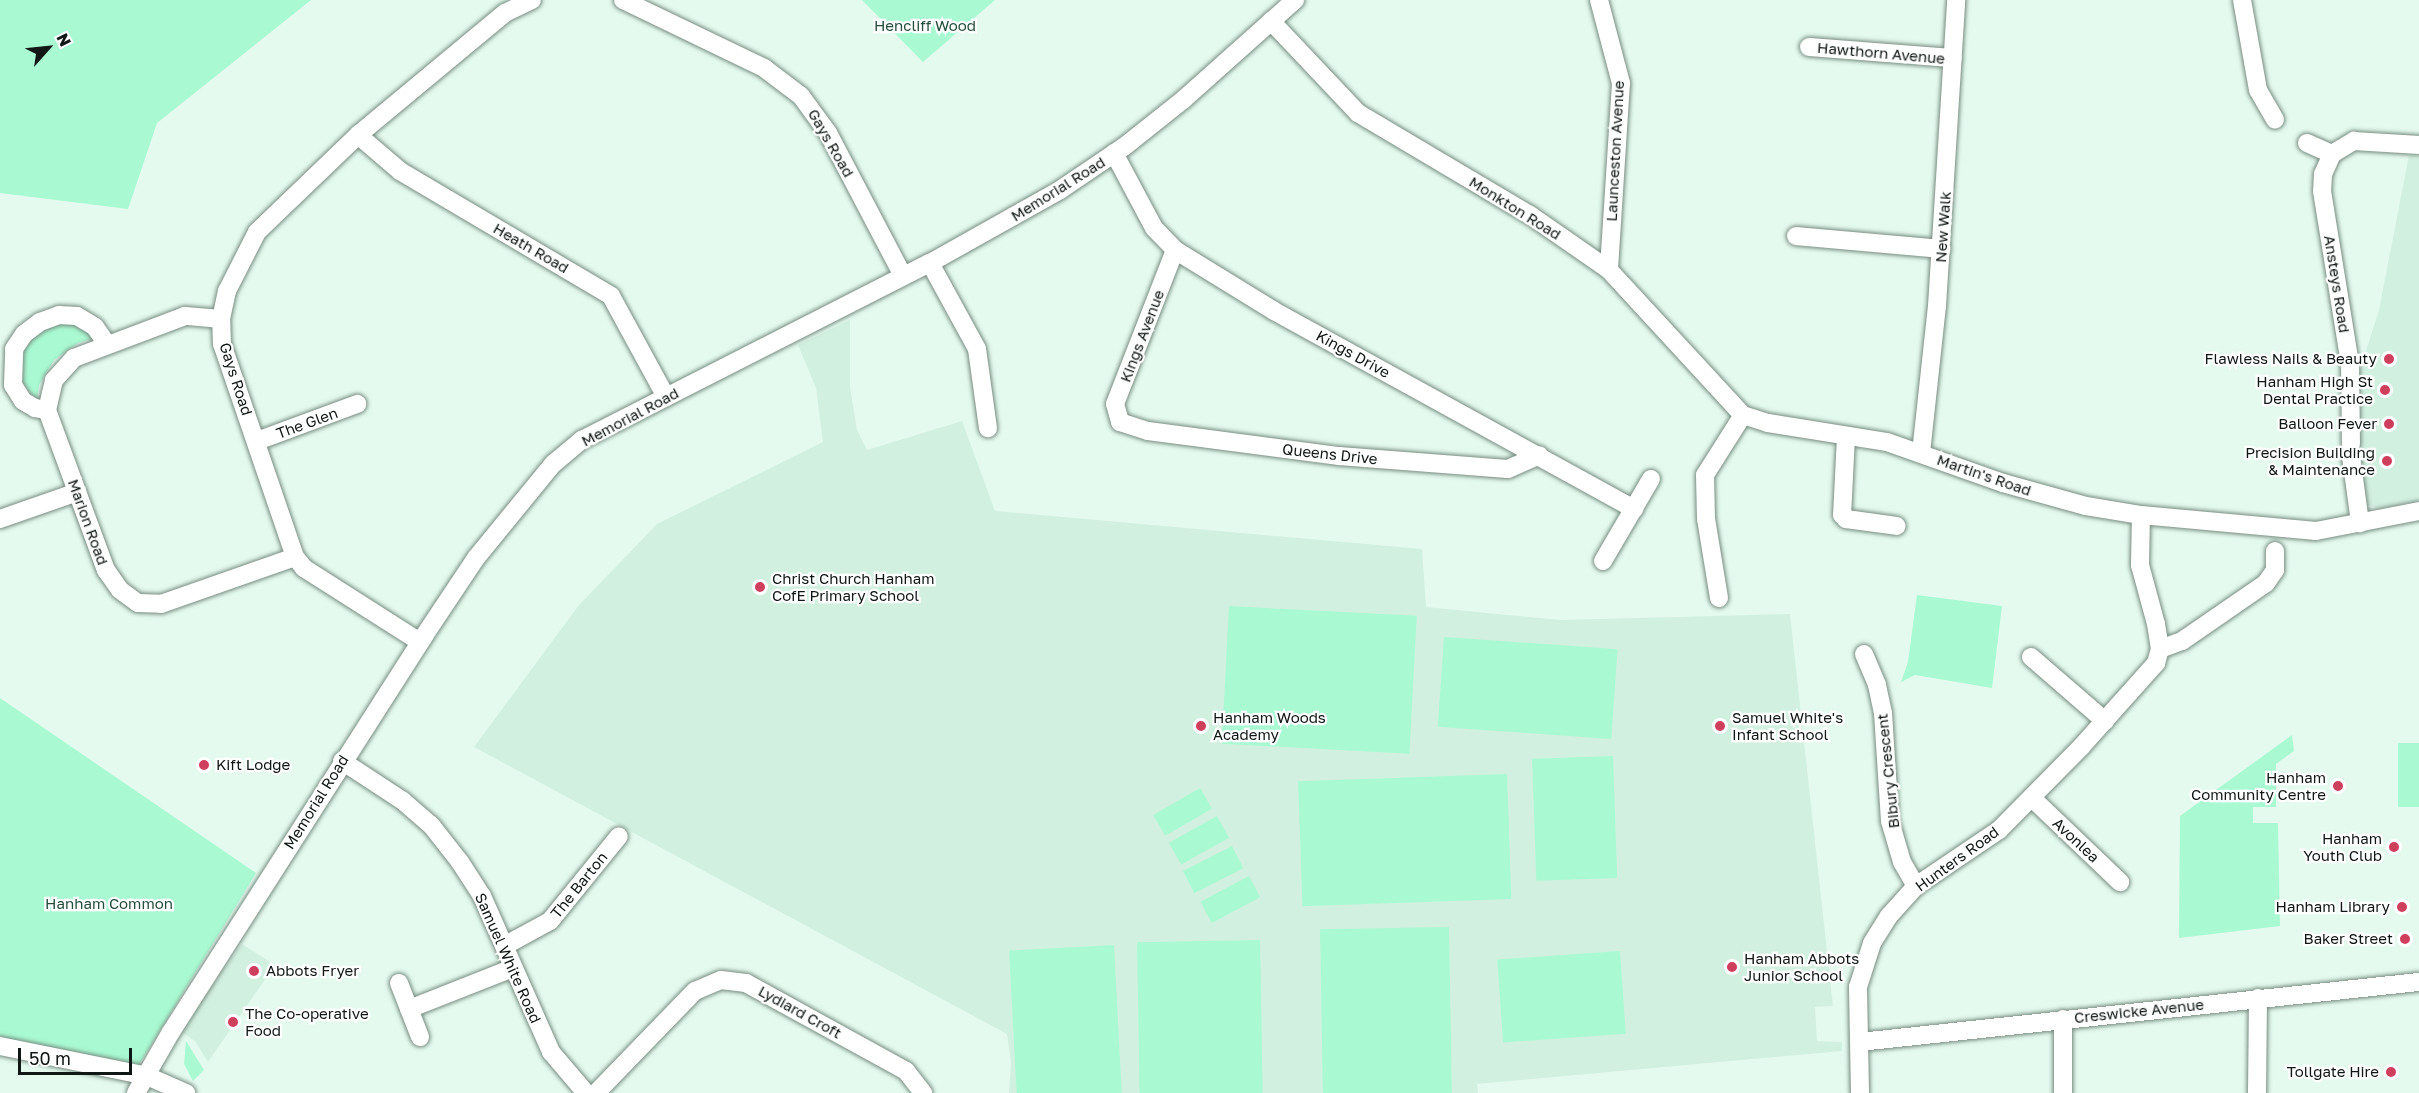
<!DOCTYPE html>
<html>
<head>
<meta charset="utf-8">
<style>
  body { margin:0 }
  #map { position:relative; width:2419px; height:1093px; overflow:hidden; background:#e4faef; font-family:"Golos Text",sans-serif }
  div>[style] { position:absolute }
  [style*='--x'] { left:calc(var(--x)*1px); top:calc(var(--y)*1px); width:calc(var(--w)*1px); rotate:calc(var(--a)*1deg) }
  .built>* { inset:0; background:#d2f0e0 }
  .green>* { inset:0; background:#a9fad2; transform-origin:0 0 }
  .roads { filter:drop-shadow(0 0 2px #788c81) drop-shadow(0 0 2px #788c81) }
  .minor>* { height:18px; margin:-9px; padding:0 9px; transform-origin:9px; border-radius:9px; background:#fff }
  .dots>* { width:16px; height:16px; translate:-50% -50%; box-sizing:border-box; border:3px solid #fff; border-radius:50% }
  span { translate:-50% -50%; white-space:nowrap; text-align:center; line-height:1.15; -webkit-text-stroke:4.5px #fff; paint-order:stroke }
  .park-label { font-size:15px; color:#244e3b }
  .street-label { font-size:15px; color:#101714 }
  .poi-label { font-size:15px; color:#101714 }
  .right { translate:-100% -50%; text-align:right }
  .left { translate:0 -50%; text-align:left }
  .north { position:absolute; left:18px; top:18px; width:60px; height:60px; -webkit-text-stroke:4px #fff; paint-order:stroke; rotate:63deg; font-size:16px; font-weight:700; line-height:24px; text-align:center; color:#101714 }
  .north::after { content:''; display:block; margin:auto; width:21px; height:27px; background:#101714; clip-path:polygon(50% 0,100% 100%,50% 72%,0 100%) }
  .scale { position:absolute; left:18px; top:1048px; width:114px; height:27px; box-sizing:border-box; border:3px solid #101714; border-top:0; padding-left:8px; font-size:18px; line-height:21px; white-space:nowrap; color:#101714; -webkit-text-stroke:4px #fff; paint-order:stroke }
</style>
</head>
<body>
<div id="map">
  <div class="built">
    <i style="clip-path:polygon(2409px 155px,2419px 156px,2419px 501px,2381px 508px,2366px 505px,2357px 470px,2356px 382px,2379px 310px)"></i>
    <i style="clip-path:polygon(850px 320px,850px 387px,857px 430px,867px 450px,962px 421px,995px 511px,1422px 549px,1426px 607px,1561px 620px,1790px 614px,1833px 1006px,1815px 1007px,1817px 1041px,1842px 1042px,1842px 1051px,1477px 1084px,1478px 1093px,1009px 1093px,1011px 1062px,1007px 1034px,474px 747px,579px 605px,657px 524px,823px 442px,816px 388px,798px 345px)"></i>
    <i style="clip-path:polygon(242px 944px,275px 965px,208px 1062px,195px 1041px,180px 1031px)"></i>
  </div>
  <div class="green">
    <i style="clip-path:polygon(0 0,311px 0,157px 123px,128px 209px,0 193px)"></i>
    <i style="clip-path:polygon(862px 0,995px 0,923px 62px)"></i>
    <i style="clip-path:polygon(75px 321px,94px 338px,78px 343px,54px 360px,39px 385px,37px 401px,21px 381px,20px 352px,42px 325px)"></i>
    <i style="clip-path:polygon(1917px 595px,2002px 606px,1992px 688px,1915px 675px,1901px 682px,1908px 662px)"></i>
    <i style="left:1229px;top:606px;width:188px;height:138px;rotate:3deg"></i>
    <i style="left:1444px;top:637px;width:174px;height:90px;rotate:4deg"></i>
    <i style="clip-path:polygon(0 698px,256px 873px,137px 1068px,0 1037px)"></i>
    <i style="clip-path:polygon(2292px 735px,2294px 751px,2276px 764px,2276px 807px,2253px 807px,2253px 823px,2278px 823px,2280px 926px,2179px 938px,2180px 816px)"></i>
    <i style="left:2398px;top:743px;width:21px;height:64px"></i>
    <i style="left:1613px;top:756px;width:122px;height:81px;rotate:88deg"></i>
    <i style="left:1507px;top:774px;width:125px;height:209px;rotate:88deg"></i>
    <i style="left:1200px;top:788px;width:24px;height:54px;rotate:60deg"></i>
    <i style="left:1217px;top:816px;width:25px;height:55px;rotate:61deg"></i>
    <i style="left:1232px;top:846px;width:25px;height:55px;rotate:63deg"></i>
    <i style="left:1249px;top:876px;width:24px;height:55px;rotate:62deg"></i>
    <i style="left:1449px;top:927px;width:166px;height:129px;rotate:89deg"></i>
    <i style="left:1260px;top:940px;width:153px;height:123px;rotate:89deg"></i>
    <i style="left:1114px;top:945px;width:148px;height:105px;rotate:87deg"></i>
    <i style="left:1620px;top:951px;width:83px;height:123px;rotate:86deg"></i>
    <i style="clip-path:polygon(186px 1041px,204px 1070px,193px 1081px,184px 1064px)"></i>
  </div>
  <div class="roads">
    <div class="minor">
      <i style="--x:623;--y:0;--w:157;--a:25.7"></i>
      <i style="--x:764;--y:68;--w:46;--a:37.1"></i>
      <i style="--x:801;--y:96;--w:46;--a:53.9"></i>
      <i style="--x:828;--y:133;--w:161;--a:62.3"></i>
      <i style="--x:1599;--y:0;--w:86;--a:75.2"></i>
      <i style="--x:1621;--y:83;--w:187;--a:93.7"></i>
      <i style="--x:2242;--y:0;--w:91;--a:79.9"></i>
      <i style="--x:2258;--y:90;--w:34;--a:60"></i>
      <i style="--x:1271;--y:21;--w:127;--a:46.6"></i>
      <i style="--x:1358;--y:113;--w:200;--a:30.7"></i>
      <i style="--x:1530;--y:215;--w:96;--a:34.8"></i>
      <i style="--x:1609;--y:270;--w:197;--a:47.3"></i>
      <i style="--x:1743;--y:415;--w:26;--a:18"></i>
      <i style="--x:1768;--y:423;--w:121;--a:9.1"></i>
      <i style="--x:1887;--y:442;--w:123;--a:19.5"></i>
      <i style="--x:2003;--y:483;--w:86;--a:15.5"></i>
      <i style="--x:2086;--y:506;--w:56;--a:9.3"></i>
      <i style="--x:2141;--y:515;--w:176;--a:5.2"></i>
      <i style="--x:2316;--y:531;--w:105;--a:-11"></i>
      <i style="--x:1809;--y:47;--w:144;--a:4.4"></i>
      <i style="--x:358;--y:135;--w:55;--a:40.6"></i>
      <i style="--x:400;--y:171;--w:245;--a:30.6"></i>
      <i style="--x:611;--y:296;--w:115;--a:61.4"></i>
      <i style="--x:2307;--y:143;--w:27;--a:24"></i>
      <i style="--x:2332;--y:154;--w:22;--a:114"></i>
      <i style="--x:2323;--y:174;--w:17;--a:93"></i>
      <i style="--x:2322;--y:191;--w:175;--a:80.8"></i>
      <i style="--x:2350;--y:364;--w:80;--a:89.3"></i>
      <i style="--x:1114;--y:153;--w:85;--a:61.9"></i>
      <i style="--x:1154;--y:228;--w:30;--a:46"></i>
      <i style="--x:1175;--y:250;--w:116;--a:31.6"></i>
      <i style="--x:1274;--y:311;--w:411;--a:28.8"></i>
      <i style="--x:2332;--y:154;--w:26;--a:-31"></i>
      <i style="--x:2354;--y:141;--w:65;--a:3.5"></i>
      <i style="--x:1796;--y:236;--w:146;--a:5.1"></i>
      <i style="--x:1175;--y:250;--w:165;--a:111.3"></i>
      <i style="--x:1115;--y:404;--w:19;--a:74"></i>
      <i style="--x:1120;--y:422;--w:29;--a:18"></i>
      <i style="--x:1148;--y:431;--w:193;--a:7.5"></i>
      <i style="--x:1339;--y:456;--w:169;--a:4.4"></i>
      <i style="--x:1508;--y:469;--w:34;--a:-24"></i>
      <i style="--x:930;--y:263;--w:98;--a:61.3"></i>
      <i style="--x:977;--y:349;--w:80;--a:82.1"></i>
      <i style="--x:221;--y:319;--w:36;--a:-175"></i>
      <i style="--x:185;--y:316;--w:119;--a:159.3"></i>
      <i style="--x:74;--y:358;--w:30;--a:132"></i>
      <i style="--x:54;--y:380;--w:31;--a:103"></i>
      <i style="--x:47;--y:410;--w:171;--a:69.8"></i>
      <i style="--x:106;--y:570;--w:24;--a:55"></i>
      <i style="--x:120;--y:590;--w:22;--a:36"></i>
      <i style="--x:138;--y:603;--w:23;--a:2"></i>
      <i style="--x:161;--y:604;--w:142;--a:-19.3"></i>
      <i style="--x:47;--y:410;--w:12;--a:-171"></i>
      <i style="--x:35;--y:408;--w:14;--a:-150"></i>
      <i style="--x:23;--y:401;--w:19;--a:-122"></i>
      <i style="--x:13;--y:385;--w:36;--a:-88"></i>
      <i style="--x:14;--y:349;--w:18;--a:-56"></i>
      <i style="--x:24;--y:334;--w:20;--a:-37"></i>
      <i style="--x:40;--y:322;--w:20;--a:-20"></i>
      <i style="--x:59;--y:315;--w:18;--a:3"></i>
      <i style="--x:77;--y:316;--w:21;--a:31"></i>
      <i style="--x:95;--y:327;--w:21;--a:55"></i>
      <i style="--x:1846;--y:437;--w:78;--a:92.9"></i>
      <i style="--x:1842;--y:515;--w:6;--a:45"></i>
      <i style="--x:1846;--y:519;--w:51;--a:7.8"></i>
      <i style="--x:257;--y:441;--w:107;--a:-20.3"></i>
      <i style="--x:1921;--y:453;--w:148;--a:-83.8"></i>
      <i style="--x:1937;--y:306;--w:307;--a:-86.4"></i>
      <i style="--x:2351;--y:456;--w:68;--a:82.3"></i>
      <i style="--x:0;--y:519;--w:82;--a:-19.3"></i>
      <i style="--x:1603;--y:561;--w:95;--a:-59.7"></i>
      <i style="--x:1719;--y:598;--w:80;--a:-99.3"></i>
      <i style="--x:1706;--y:519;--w:44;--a:-91.3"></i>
      <i style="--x:1705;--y:475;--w:71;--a:-57.7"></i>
      <i style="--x:420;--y:642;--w:138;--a:-147.5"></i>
      <i style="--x:304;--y:568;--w:14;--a:-129"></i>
      <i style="--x:295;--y:557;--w:225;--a:-108.9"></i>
      <i style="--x:222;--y:344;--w:25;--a:-92"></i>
      <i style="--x:221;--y:319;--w:29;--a:-78"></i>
      <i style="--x:227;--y:291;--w:66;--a:-63"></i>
      <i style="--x:257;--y:232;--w:140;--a:-43.8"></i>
      <i style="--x:358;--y:135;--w:191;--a:-39.7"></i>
      <i style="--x:505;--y:13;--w:30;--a:-26"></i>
      <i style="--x:2160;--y:649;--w:23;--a:-20"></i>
      <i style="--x:2182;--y:641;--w:102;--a:-34.6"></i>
      <i style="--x:2266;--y:583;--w:16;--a:-55"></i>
      <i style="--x:2275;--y:570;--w:19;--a:-90"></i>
      <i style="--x:1864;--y:654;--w:34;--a:67"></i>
      <i style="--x:1877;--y:685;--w:29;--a:78"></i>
      <i style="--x:1883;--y:713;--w:108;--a:86.3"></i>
      <i style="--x:1890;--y:821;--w:43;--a:73.7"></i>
      <i style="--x:1902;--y:862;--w:28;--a:60"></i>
      <i style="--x:2031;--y:657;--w:98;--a:40.9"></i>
      <i style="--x:342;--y:761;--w:73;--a:33.3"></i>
      <i style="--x:403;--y:801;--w:37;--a:41"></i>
      <i style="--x:431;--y:825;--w:47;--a:51.9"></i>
      <i style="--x:460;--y:862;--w:40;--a:57.1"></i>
      <i style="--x:482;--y:896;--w:171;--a:66.1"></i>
      <i style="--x:551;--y:1052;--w:54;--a:49.5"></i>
      <i style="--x:2032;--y:798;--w:122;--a:43.7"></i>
      <i style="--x:504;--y:946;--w:52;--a:-28.5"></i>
      <i style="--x:550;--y:921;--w:109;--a:-50.9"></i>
      <i style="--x:399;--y:983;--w:58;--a:68.7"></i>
      <i style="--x:409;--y:1009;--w:112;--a:-21.5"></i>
      <i style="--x:1860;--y:1042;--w:562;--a:-6.13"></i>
      <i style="--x:0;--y:1046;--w:150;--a:11.5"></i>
      <i style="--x:147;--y:1076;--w:43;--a:23.6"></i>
      <i style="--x:136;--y:1093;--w:70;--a:-60.2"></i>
      <i style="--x:171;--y:1032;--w:470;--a:-57.4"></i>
      <i style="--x:424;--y:636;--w:94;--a:-56.3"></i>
      <i style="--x:476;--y:558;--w:122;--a:-50.7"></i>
      <i style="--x:553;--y:464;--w:38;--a:-40"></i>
      <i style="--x:582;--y:440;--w:390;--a:-27"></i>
      <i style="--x:930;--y:263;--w:149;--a:-29.3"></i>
      <i style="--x:1060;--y:190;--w:78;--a:-34.1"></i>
      <i style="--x:1125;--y:146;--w:75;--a:-38.5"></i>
      <i style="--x:1184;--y:99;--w:149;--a:-41.7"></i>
      <i style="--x:596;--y:1093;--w:142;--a:-45.9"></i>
      <i style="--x:695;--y:991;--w:28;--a:-23"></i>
      <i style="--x:721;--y:980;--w:25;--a:7"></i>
      <i style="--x:746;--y:983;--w:183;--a:28.8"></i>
      <i style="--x:906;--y:1071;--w:28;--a:52"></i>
      <i style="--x:1860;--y:1093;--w:106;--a:-91.1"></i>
      <i style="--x:1858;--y:987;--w:46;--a:-72.3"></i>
      <i style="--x:1872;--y:943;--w:32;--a:-58"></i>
      <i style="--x:1889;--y:916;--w:40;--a:-48"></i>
      <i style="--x:1916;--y:886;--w:100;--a:-34"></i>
      <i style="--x:1999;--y:830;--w:117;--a:-45.3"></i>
      <i style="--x:2081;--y:747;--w:113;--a:-48.2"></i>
      <i style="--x:2156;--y:663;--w:15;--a:-74"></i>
      <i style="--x:2160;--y:649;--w:25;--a:-99"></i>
      <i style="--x:2156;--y:624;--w:61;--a:-105.2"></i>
      <i style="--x:2140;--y:565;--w:50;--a:-88.9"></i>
      <i style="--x:2063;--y:1093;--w:74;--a:-90"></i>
      <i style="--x:2257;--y:1093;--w:95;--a:-89.4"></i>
    </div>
  </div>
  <div class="dots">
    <i style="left:2389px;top:359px;background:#ce3f5d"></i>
    <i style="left:2385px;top:390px;background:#ce3f5d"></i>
    <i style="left:2389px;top:424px;background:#ce3f5d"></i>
    <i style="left:2387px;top:461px;background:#ce3f5d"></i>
    <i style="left:760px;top:587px;background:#ce3f5d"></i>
    <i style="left:1201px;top:726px;background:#ce3f5d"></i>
    <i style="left:1720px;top:726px;background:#ce3f5d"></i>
    <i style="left:204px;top:765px;background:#ce3f5d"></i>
    <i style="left:2338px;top:786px;background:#ce3f5d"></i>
    <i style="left:2394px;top:847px;background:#ce3f5d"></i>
    <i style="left:2402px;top:907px;background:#ce3f5d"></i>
    <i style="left:2405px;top:939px;background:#ce3f5d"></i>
    <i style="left:1732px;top:967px;background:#ce3f5d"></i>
    <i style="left:254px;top:971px;background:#ce3f5d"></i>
    <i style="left:233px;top:1022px;background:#ce3f5d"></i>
    <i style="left:2391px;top:1072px;background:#ce3f5d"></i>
  </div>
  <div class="park-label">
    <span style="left:925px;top:26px">Hencliff Wood</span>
    <span style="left:109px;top:904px">Hanham Common</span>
  </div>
  <div class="street-label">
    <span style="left:1881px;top:53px;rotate:5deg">Hawthorn Avenue</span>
    <span style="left:831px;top:143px;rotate:60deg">Gays Road</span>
    <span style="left:1615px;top:151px;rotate:-87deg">Launceston Avenue</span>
    <span style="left:1058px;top:189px;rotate:-32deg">Memorial Road</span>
    <span style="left:1515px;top:208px;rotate:32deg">Monkton Road</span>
    <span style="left:1943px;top:227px;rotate:-86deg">New Walk</span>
    <span style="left:531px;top:248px;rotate:30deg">Heath Road</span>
    <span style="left:2337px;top:284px;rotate:81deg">Ansteys Road</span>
    <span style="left:1142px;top:336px;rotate:-69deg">Kings Avenue</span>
    <span style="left:1353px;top:354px;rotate:29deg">Kings Drive</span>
    <span style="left:236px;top:379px;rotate:72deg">Gays Road</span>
    <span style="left:630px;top:417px;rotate:-28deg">Memorial Road</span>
    <span style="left:307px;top:423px;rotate:-20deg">The Glen</span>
    <span style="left:1330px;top:454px;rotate:6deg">Queens Drive</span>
    <span style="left:1984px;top:475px;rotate:19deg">Martin's Road</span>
    <span style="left:88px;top:522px;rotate:70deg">Marion Road</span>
    <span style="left:1888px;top:771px;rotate:-96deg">Bibury Crescent</span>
    <span style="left:316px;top:802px;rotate:-58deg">Memorial Road</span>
    <span style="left:2076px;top:840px;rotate:43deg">Avonlea</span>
    <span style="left:1957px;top:859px;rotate:-36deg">Hunters Road</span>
    <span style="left:579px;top:885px;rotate:-51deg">The Barton</span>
    <span style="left:508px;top:958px;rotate:66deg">Samuel White Road</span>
    <span style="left:2139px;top:1011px;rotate:-6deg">Creswicke Avenue</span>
    <span style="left:800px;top:1012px;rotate:29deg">Lydiard Croft</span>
  </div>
  <div class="poi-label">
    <span class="right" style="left:2377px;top:359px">Flawless Nails &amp; Beauty</span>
    <span class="right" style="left:2373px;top:390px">Hanham High St<br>Dental Practice</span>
    <span class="right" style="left:2377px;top:424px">Balloon Fever</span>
    <span class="right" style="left:2375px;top:461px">Precision Building<br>&amp; Maintenance</span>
    <span class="left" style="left:772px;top:587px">Christ Church Hanham<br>CofE Primary School</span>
    <span class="left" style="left:1213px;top:726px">Hanham Woods<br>Academy</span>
    <span class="left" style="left:1732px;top:726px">Samuel White's<br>Infant School</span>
    <span class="left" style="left:216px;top:765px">Kift Lodge</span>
    <span class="right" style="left:2326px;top:786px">Hanham<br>Community Centre</span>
    <span class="right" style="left:2382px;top:847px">Hanham<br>Youth Club</span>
    <span class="right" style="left:2390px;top:907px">Hanham Library</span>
    <span class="right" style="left:2393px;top:939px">Baker Street</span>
    <span class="left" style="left:1744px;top:967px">Hanham Abbots<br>Junior School</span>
    <span class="left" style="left:266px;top:971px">Abbots Fryer</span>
    <span class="left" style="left:245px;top:1022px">The Co-operative<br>Food</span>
    <span class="right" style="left:2379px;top:1072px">Tollgate Hire</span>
  </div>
  <div class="north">N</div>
  <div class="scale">50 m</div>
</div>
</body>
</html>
